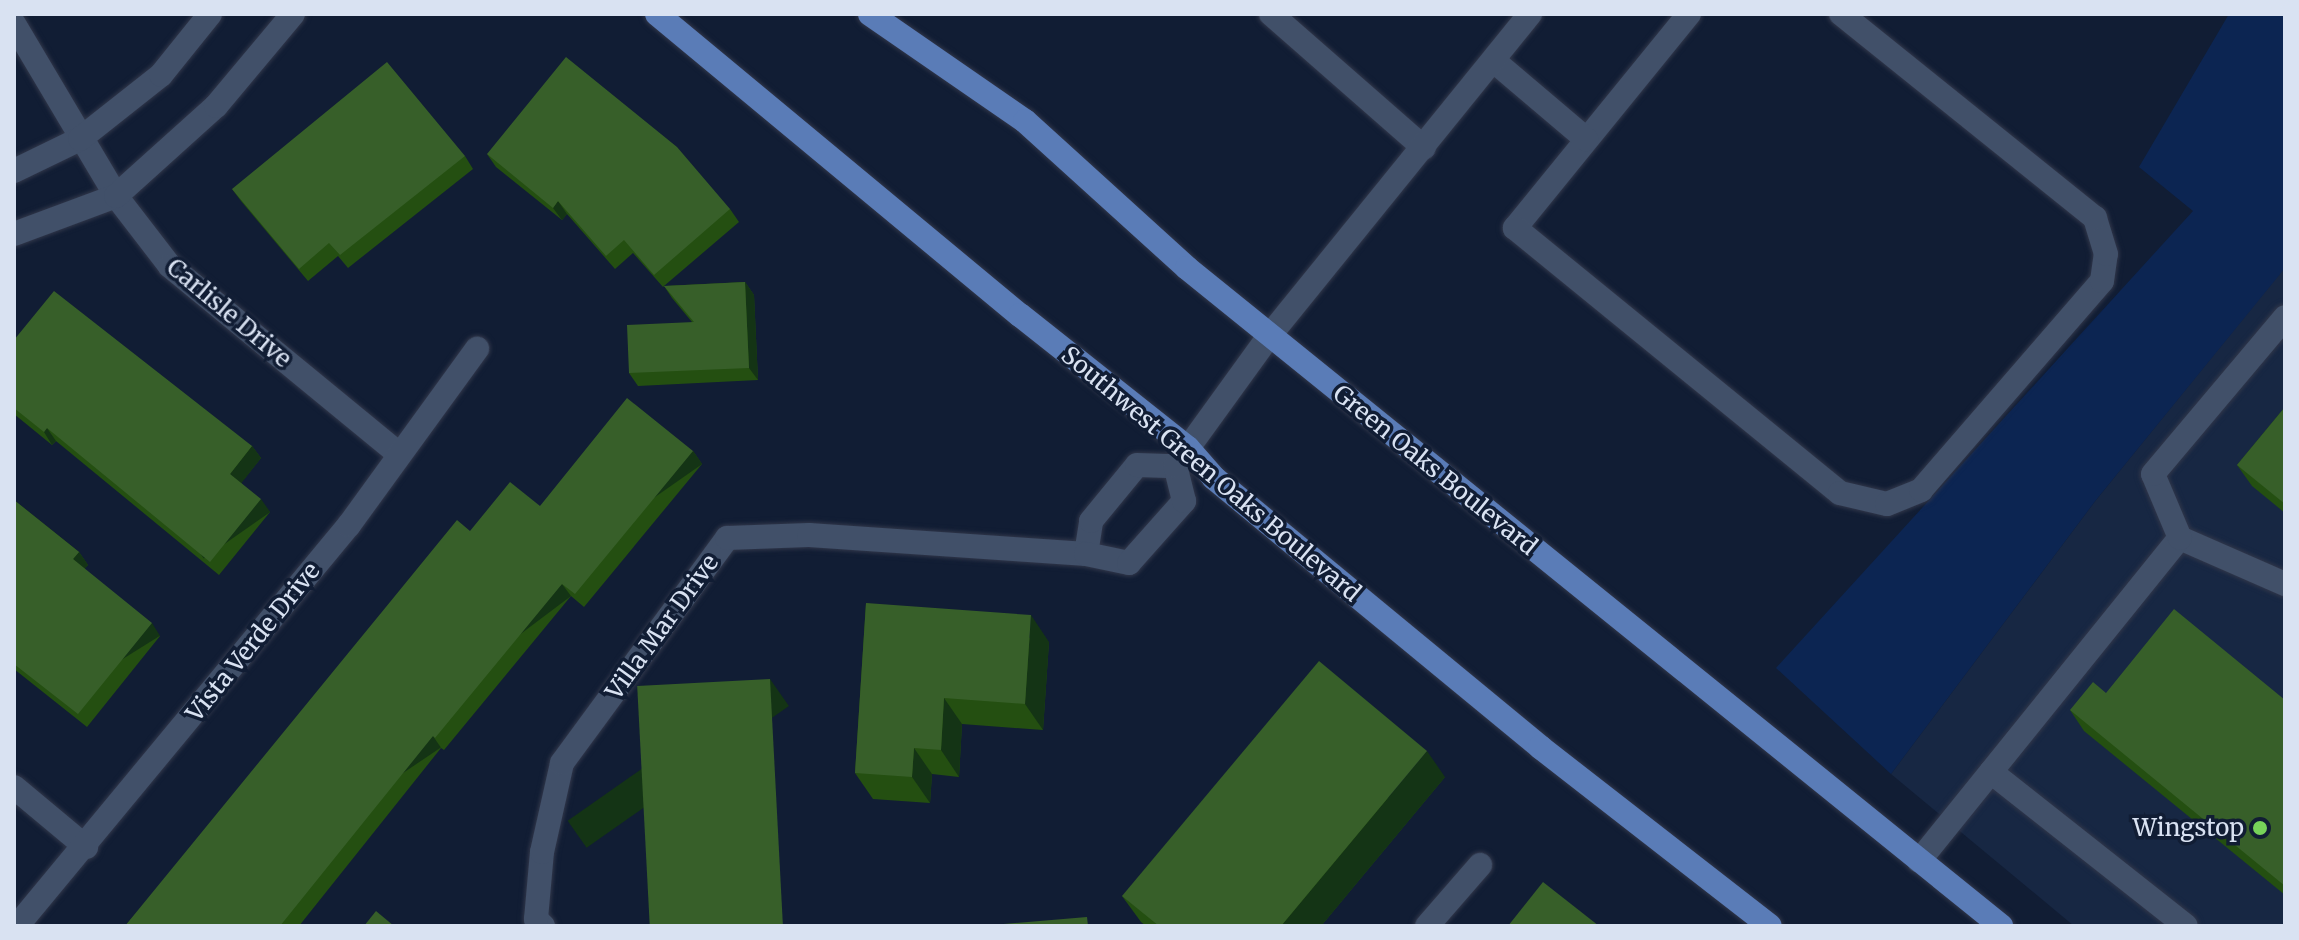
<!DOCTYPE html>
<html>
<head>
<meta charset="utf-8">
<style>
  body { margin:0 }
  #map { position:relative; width:2299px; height:940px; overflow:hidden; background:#111d34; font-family:Merriweather,serif }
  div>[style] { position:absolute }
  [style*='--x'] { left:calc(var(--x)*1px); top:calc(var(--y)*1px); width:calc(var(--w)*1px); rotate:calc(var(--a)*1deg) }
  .built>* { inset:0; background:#172743 }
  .green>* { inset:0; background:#0c2552 }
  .roads { filter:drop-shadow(0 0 2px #31374a) drop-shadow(0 0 2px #31374a) }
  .minor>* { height:24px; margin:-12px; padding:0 12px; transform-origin:12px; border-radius:12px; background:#415069 }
  .major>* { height:24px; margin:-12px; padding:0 12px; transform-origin:12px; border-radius:12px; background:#5a7cb7 }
  .wall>* { inset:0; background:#244f11 }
  .shaded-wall>* { inset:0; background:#143415; transform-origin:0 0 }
  .building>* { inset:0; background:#375f29; transform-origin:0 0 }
  .dots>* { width:22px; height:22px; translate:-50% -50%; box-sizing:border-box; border:4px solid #111d34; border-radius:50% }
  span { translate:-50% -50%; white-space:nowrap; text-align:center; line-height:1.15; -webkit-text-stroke:7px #111d34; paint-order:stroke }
  .street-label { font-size:24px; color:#d9e2f2 }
  .poi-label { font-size:24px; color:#d9e2f2 }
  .right { translate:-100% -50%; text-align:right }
  .frame { position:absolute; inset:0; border:16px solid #d9e2f2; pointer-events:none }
</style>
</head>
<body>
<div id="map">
  <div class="built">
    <i style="clip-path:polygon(2285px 267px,2285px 926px,2074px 926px,1891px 774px,2096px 500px)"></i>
  </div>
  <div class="green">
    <i style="clip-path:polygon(2229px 14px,2285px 14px,2285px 268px,2096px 500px,1891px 774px,1776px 668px,2193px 211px,2139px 167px)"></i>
  </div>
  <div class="roads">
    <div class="minor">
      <i style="--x:1271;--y:14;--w:203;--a:41.2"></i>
      <i style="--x:1689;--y:14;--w:276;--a:129.1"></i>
      <i style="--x:1515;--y:228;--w:419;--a:39.2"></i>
      <i style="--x:1840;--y:493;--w:48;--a:13.2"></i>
      <i style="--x:1887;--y:504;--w:37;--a:-22"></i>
      <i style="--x:1921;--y:490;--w:276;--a:-49.1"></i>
      <i style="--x:2102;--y:281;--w:27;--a:-82"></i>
      <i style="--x:2106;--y:254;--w:38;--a:-107"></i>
      <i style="--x:2095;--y:218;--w:326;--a:-141.2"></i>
      <i style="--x:14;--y:24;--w:200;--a:59.3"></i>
      <i style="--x:116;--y:196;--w:88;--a:52.4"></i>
      <i style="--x:170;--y:266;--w:295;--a:39.4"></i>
      <i style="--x:1494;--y:61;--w:121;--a:40.3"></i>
      <i style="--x:14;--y:171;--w:73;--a:-25.9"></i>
      <i style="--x:80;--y:139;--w:103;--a:-38.3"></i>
      <i style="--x:161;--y:75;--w:78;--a:-51.2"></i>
      <i style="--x:14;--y:234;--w:109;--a:-20.4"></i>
      <i style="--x:116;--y:196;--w:135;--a:-42"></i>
      <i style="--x:216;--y:106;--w:120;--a:-50.1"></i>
      <i style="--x:2180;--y:538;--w:115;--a:23.7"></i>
      <i style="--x:1086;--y:554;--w:33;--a:-81"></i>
      <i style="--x:1091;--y:521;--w:72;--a:-50.6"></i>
      <i style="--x:1137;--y:465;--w:38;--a:2"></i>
      <i style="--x:1991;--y:772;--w:248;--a:38.3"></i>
      <i style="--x:14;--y:787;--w:94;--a:39.8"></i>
      <i style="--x:1919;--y:861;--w:415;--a:-51.1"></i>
      <i style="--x:2180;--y:538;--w:69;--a:-112.9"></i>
      <i style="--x:2153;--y:474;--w:205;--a:-49.9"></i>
      <i style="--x:17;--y:926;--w:521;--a:-50.38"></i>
      <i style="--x:349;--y:525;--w:218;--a:-54"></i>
      <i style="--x:543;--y:926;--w:10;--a:-135"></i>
      <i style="--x:536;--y:919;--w:67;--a:-84.9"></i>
      <i style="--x:542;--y:852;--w:91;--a:-77.3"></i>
      <i style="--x:562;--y:763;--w:279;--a:-53.7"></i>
      <i style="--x:727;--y:538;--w:82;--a:-2.1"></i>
      <i style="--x:809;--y:535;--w:278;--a:3.9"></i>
      <i style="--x:1086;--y:554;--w:44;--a:11.8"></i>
      <i style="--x:1129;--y:563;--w:83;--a:-48.4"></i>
      <i style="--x:1184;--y:501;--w:36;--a:-104"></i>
      <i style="--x:1175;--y:466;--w:162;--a:-54.1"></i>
      <i style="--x:1270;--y:335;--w:413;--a:-51"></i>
      <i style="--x:1427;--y:926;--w:81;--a:-49"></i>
    </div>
    <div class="major">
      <i style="--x:657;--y:14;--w:472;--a:39.7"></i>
      <i style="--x:1020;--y:315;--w:214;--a:38.4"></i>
      <i style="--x:1188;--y:448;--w:40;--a:49"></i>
      <i style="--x:1214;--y:478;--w:423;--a:39.5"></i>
      <i style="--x:1540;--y:747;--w:291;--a:37.9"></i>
      <i style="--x:870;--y:14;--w:188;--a:34.6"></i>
      <i style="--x:1025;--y:121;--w:219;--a:42.2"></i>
      <i style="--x:1187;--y:268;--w:1047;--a:38.95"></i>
    </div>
  </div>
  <div class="wall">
    <i style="clip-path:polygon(487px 154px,730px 209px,739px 222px,664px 286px,745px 282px,754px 295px,758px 380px,638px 386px,629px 373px,692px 322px,672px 298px,664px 286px,663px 287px,633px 253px,615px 269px,567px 214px,562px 220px,496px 167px)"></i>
    <i style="clip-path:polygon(465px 156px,473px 169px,348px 268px,338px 256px,308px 281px,241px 201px,232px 189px)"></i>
    <i style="clip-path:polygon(14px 340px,252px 446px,261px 458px,241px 483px,270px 512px,219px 575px,56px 441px,52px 445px,14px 414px)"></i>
    <i style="clip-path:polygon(2285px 407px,2285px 513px,2252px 486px,2237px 465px)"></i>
    <i style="clip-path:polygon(693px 451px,702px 464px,584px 607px,571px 596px,444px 750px,441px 748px,299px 926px,125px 926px,470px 531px)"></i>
    <i style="clip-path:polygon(14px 500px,79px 552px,88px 565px,84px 569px,160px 636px,87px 727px,14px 669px)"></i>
    <i style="clip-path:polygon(866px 603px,1049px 642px,1043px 730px,962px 724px,959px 777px,932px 774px,930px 803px,873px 799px,855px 773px)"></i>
    <i style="clip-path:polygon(2106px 693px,2285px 700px,2285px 895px,2084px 731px,2070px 710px)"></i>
    <i style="clip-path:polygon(1445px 777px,1321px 926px,1146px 926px,1141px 922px,1122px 896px)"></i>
  </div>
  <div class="shaded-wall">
    <i style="clip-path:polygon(558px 201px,567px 214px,562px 220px,553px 208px)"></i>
    <i style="clip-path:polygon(745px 282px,754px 295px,758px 380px,749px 368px)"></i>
    <i style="clip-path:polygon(47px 428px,56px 441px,52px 445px,44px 432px)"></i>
    <i style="clip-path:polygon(252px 446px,261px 458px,239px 486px,230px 474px)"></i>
    <i style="left:693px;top:451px;width:16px;height:185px;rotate:55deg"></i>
    <i style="left:261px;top:499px;width:16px;height:81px;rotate:55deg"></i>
    <i style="clip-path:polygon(79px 552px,88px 565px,82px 572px,73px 559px)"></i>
    <i style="left:562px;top:584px;width:15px;height:200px;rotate:53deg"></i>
    <i style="clip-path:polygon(1031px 615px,1049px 642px,1043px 730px,1025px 704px)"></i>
    <i style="left:152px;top:623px;width:15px;height:117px;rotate:58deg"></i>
    <i style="left:770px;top:679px;width:33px;height:247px;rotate:55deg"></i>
    <i style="clip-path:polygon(944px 698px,962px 724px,959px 777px,941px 750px)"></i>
    <i style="left:433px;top:736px;width:14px;height:244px;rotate:56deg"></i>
    <i style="clip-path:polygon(914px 748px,932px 774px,930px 803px,912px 777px)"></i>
    <i style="clip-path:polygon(1427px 751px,1445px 777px,1321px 926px,1281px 926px)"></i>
  </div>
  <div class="building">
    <i style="clip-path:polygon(566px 57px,677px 147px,730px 209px,654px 275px,624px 240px,606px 256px,558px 201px,553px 208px,487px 154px)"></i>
    <i style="clip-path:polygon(387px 62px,465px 156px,340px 255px,329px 243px,299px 269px,232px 189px)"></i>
    <i style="clip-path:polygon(745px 282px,749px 368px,629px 373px,627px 325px,694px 322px,664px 286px)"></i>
    <i style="clip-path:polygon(54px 291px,252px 446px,230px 474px,261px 499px,210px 562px,47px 428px,44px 432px,14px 408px,14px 340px)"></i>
    <i style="clip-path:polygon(627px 398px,693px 451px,575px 594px,562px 584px,435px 738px,433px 736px,280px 926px,125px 926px,457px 520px,470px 531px,510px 482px,540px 506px)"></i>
    <i style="clip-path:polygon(2285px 407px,2285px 504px,2237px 465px)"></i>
    <i style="clip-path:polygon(14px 500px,79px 552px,73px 559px,152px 623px,78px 714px,14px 664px)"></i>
    <i style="clip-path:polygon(866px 603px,1031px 615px,1025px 704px,944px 698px,941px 750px,914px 748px,912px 777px,855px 773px)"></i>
    <i style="clip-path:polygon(2174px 609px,2285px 700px,2285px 886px,2070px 710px,2093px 682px,2106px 693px)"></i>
    <i style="clip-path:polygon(1319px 661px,1427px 751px,1281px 926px,1159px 926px,1122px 896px)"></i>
    <i style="left:770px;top:679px;width:247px;height:133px;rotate:87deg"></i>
    <i style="clip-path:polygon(1543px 882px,1599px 926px,1508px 926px)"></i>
    <i style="clip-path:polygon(376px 911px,394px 926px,364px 926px)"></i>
    <i style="clip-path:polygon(1087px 917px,1088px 926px,980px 926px)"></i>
  </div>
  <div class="dots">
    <i style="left:2260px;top:828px;background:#77d259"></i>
  </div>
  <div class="street-label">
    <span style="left:229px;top:313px;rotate:40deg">Carlisle Drive</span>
    <span style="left:1435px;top:470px;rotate:39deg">Green Oaks Boulevard</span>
    <span style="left:1211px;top:474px;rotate:40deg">Southwest Green Oaks Boulevard</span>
    <span style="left:662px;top:627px;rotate:-54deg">Villa Mar Drive</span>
    <span style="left:253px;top:642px;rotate:-51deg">Vista Verde Drive</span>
  </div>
  <div class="poi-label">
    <span class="right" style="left:2244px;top:828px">Wingstop</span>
  </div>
  <div class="frame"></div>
</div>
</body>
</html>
